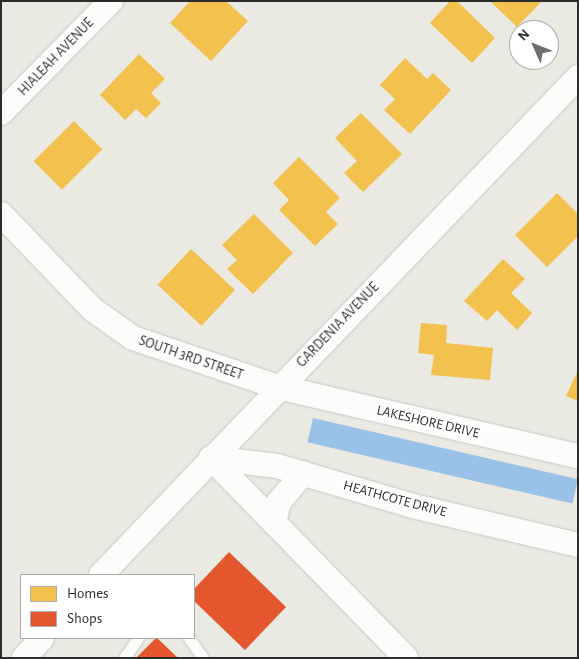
<!DOCTYPE html>
<html>
<head>
<meta charset="utf-8">
<style>
  body { margin:0 }
  #map { position:relative; width:579px; height:659px; overflow:hidden; background:#eae9e2; font-family:"Alegreya Sans",sans-serif }
  div>[style] { position:absolute }
  [style*='--x'] { left:calc(var(--x)*1px); top:calc(var(--y)*1px); width:calc(var(--w)*1px); rotate:calc(var(--a)*1deg) }
  .water>* { inset:0; background:#9ac1e7; transform-origin:0 0 }
  .homes>* { inset:0; background:#f2c14e; transform-origin:0 0 }
  .shops>* { inset:0; background:#e4572e }
  .roads { filter:drop-shadow(0 0 1px #c8c8c7) drop-shadow(0 0 1px #c8c8c7) }
  .service>* { height:11px; margin:-5.5px; padding:0 5.5px; transform-origin:5.5px; border-radius:5.5px; background:#fcfcfb }
  .minor>* { height:24px; margin:-12px; padding:0 12px; transform-origin:12px; border-radius:12px; background:#fcfcfb }
  span { translate:-50% -50%; white-space:nowrap; text-align:center; line-height:1.15; -webkit-text-stroke:5px #fff; paint-order:stroke }
  .street-label { font-size:14px; color:#2c2c2c }
  .frame { position:absolute; inset:0; border:2px solid #2c2c2c; pointer-events:none }
  .legend { position:absolute; left:20px; top:574px; width:175px; height:65px; box-sizing:border-box; background:#fff; border:1px solid #ababab; margin:0; padding:6px 9px; list-style:none; font-size:15px; color:#2c2c2c }
  .legend li { display:flex; align-items:center; gap:10px; height:25px }
  .legend b { width:25px; border:1px solid #ababab }
  .north { position:absolute; left:509px; top:20px; width:50px; height:50px; box-sizing:border-box; background:#fff; border:1px solid #ababab; border-radius:50%; rotate:314deg; font-size:14px; font-weight:700; line-height:20px; text-align:center; color:#2c2c2c }
  .north::after { content:''; display:block; margin:auto; width:18px; height:22px; background:#6e6e6c; clip-path:polygon(50% 0,100% 100%,50% 72%,0 100%) }
</style>
</head>
<body>
<div id="map">
  <div class="water">
    <i style="left:313px;top:418px;width:272px;height:25px;rotate:13deg"></i>
  </div>
  <div class="homes">
    <i style="clip-path:polygon(190px 1px,226px 1px,248px 21px,211px 61px,170px 23px)"></i>
    <i style="clip-path:polygon(450px 1px,457px 1px,495px 38px,472px 63px,430px 23px)"></i>
    <i style="clip-path:polygon(490px 1px,542px 1px,517px 27px)"></i>
    <i style="clip-path:polygon(139px 54px,165px 79px,151px 93px,161px 103px,146px 118px,136px 109px,125px 120px,100px 95px)"></i>
    <i style="clip-path:polygon(405px 58px,427px 79px,433px 73px,451px 90px,410px 134px,384px 110px,395px 99px,380px 85px)"></i>
    <i style="clip-path:polygon(361px 113px,402px 154px,363px 192px,344px 173px,357px 161px,335px 138px)"></i>
    <i style="left:74px;top:121px;width:40px;height:57px;rotate:45deg"></i>
    <i style="clip-path:polygon(299px 157px,340px 198px,326px 212px,338px 224px,315px 246px,279px 210px,289px 200px,273px 183px)"></i>
    <i style="clip-path:polygon(557px 193px,578px 214px,578px 236px,547px 267px,515px 235px)"></i>
    <i style="clip-path:polygon(254px 214px,293px 253px,253px 294px,227px 269px,237px 260px,222px 245px)"></i>
    <i style="left:191px;top:249px;width:60px;height:49px;rotate:43deg"></i>
    <i style="clip-path:polygon(503px 259px,525px 279px,511px 293px,532px 313px,517px 330px,497px 310px,487px 321px,464px 301px)"></i>
    <i style="clip-path:polygon(421px 323px,447px 325px,446px 343px,493px 348px,490px 380px,431px 375px,434px 355px,418px 353px)"></i>
    <i style="clip-path:polygon(578px 370px,578px 401px,566px 396px)"></i>
  </div>
  <div class="shops">
    <i style="clip-path:polygon(229px 552px,286px 607px,245px 650px,194px 601px,194px 589px)"></i>
    <i style="clip-path:polygon(156px 638px,157px 638px,178px 658px,136px 658px)"></i>
  </div>
  <div class="roads">
    <div class="service">
      <i style="--x:189;--y:638;--w:24;--a:55"></i>
      <i style="--x:124;--y:658;--w:24;--a:-55"></i>
    </div>
    <div class="minor">
      <i style="--x:1;--y:113;--w:157;--a:-45.5"></i>
      <i style="--x:1;--y:214;--w:132;--a:46.2"></i>
      <i style="--x:92;--y:309;--w:50;--a:35.3"></i>
      <i style="--x:133;--y:338;--w:153;--a:18.7"></i>
      <i style="--x:278;--y:387;--w:308;--a:13"></i>
      <i style="--x:211;--y:458;--w:66;--a:6.9"></i>
      <i style="--x:277;--y:466;--w:142;--a:16.4"></i>
      <i style="--x:413;--y:506;--w:170;--a:13.3"></i>
      <i style="--x:211;--y:458;--w:279;--a:45.7"></i>
      <i style="--x:274;--y:523;--w:22;--a:-77"></i>
      <i style="--x:279;--y:502;--w:38;--a:-50"></i>
      <i style="--x:101;--y:575;--w:690;--a:-46.23"></i>
      <i style="--x:24;--y:658;--w:27;--a:-48"></i>
    </div>
  </div>
  <div class="street-label">
    <span style="left:56px;top:57px;rotate:-46deg">HIALEAH AVENUE</span>
    <span style="left:338px;top:325px;rotate:-46deg">GARDENIA AVENUE</span>
    <span style="left:191px;top:358px;rotate:19deg">SOUTH 3RD STREET</span>
    <span style="left:428px;top:422px;rotate:13deg">LAKESHORE DRIVE</span>
    <span style="left:395px;top:499px;rotate:15deg">HEATHCOTE DRIVE</span>
  </div>
  <div class="frame"></div>
  <ul class="legend">
  <li><b style="height:14px;background:#f2c14e"></b>Homes</li>
  <li><b style="height:14px;background:#e4572e"></b>Shops</li>
  </ul>
  <div class="north">N</div>
</div>
</body>
</html>
